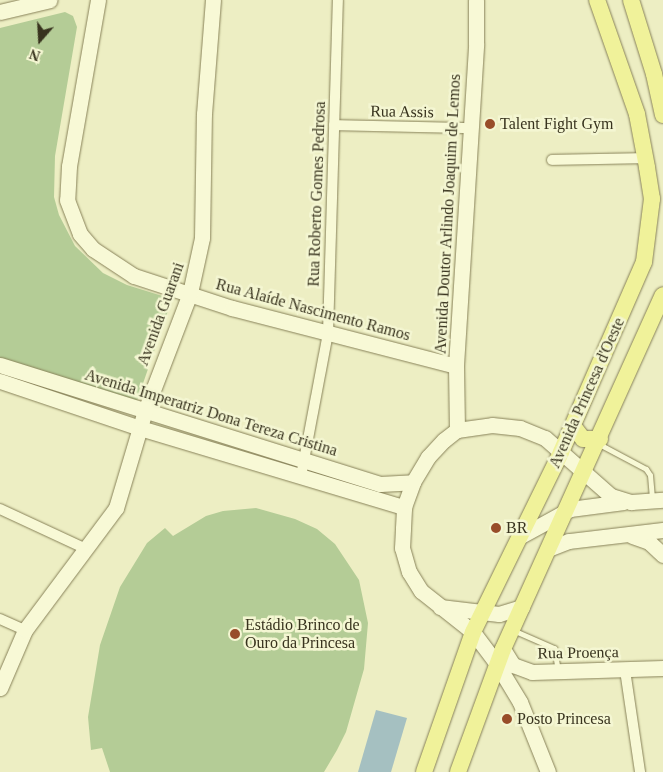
<!DOCTYPE html>
<html>
<head>
<meta charset="utf-8">
<style>
  body { margin:0 }
  #map { position:relative; width:663px; height:772px; overflow:hidden; background:#edeec3; font-family:Georgia,serif }
  div>[style] { position:absolute }
  [style*='--x'] { left:calc(var(--x)*1px); top:calc(var(--y)*1px); width:calc(var(--w)*1px); rotate:calc(var(--a)*1deg) }
  .green>* { inset:0; background:#b4cc96 }
  .water>* { inset:0; background:#a5c0c1 }
  .roads { filter:drop-shadow(0 0 1px #888259) drop-shadow(0 0 1px #888259) }
  .lane>* { height:5px; margin:-2.5px; padding:0 2.5px; transform-origin:2.5px; border-radius:2.5px; background:#f8f9d6 }
  .street>* { height:10px; margin:-5px; padding:0 5px; transform-origin:5px; border-radius:5px; background:#f8f9d6 }
  .secondary>* { height:15px; margin:-7.5px; padding:0 7.5px; transform-origin:7.5px; border-radius:7.5px; background:#f8f9d6 }
  .primary>* { height:16px; margin:-8px; padding:0 8px; transform-origin:8px; border-radius:8px; background:#f0f29a }
  .dots>* { width:14px; height:14px; translate:-50% -50%; box-sizing:border-box; border:2px solid #f4f6d2; border-radius:50% }
  span { translate:-50% -50%; white-space:nowrap; text-align:center; line-height:1.15; -webkit-text-stroke:5px #f4f6d2; paint-order:stroke }
  .street-label { font-size:16px; color:#38331e }
  .poi-label { font-size:16px; color:#38331e }
  .left { translate:0 -50%; text-align:left }
  .north { position:absolute; left:15px; top:15px; width:50px; height:50px; -webkit-text-stroke:4px #f4f6d2; paint-order:stroke; rotate:199deg; font-size:14px; font-weight:700; line-height:20px; text-align:center; color:#38331e }
  .north::after { content:''; display:block; margin:auto; width:18px; height:22px; background:#38331e; clip-path:polygon(50% 0,100% 100%,50% 72%,0 100%) }
</style>
</head>
<body>
<div id="map">
  <div class="green">
    <i style="clip-path:polygon(65px 12px,73px 16px,77px 27px,55px 156px,54px 197px,59px 215px,75px 246px,103px 273px,127px 285px,172px 299px,137px 401px,0 359px,0 28px)"></i>
    <i style="clip-path:polygon(256px 508px,295px 519px,317px 529px,335px 544px,359px 580px,368px 623px,364px 669px,346px 732px,337px 750px,324px 772px,110px 772px,102px 748px,91px 750px,88px 717px,100px 645px,120px 587px,147px 543px,165px 528px,173px 536px,206px 516px,223px 511px)"></i>
  </div>
  <div class="water">
    <i style="clip-path:polygon(376px 710px,407px 718px,391px 772px,358px 772px)"></i>
  </div>
  <div class="roads">
    <div class="lane">
      <i style="--x:599;--y:444;--w:53;--a:28"></i>
      <i style="--x:646;--y:469;--w:7;--a:56"></i>
      <i style="--x:650;--y:475;--w:23;--a:85"></i>
      <i style="--x:515;--y:631;--w:43;--a:23.6"></i>
      <i style="--x:554;--y:648;--w:23;--a:80"></i>
    </div>
    <div class="street">
      <i style="--x:334;--y:125;--w:135;--a:1.3"></i>
      <i style="--x:552;--y:160;--w:93;--a:-1.2"></i>
      <i style="--x:301;--y:476;--w:146;--a:-79.3"></i>
      <i style="--x:328;--y:333;--w:333;--a:-88.3"></i>
      <i style="--x:0;--y:509;--w:95;--a:24.9"></i>
      <i style="--x:0;--y:619;--w:27;--a:24"></i>
      <i style="--x:625;--y:670;--w:103;--a:81.6"></i>
    </div>
    <div class="secondary">
      <i style="--x:98;--y:0;--w:169;--a:99.9"></i>
      <i style="--x:69;--y:166;--w:34;--a:93"></i>
      <i style="--x:67;--y:200;--w:36;--a:69"></i>
      <i style="--x:80;--y:234;--w:20;--a:49"></i>
      <i style="--x:93;--y:249;--w:49;--a:33.4"></i>
      <i style="--x:134;--y:276;--w:103;--a:18.1"></i>
      <i style="--x:232;--y:308;--w:231;--a:14.5"></i>
      <i style="--x:0;--y:12;--w:51;--a:-13.5"></i>
      <i style="--x:0;--y:365;--w:398;--a:17.4"></i>
      <i style="--x:380;--y:484;--w:33;--a:-3"></i>
      <i style="--x:0;--y:381;--w:148;--a:18.6"></i>
      <i style="--x:140;--y:428;--w:276;--a:16.7"></i>
      <i style="--x:457;--y:430;--w:65;--a:-90.9"></i>
      <i style="--x:456;--y:365;--w:322;--a:-86.4"></i>
      <i style="--x:476;--y:44;--w:44;--a:-90"></i>
      <i style="--x:632;--y:536;--w:18;--a:19"></i>
      <i style="--x:649;--y:542;--w:19;--a:43"></i>
      <i style="--x:519;--y:537;--w:58;--a:-28.8"></i>
      <i style="--x:570;--y:509;--w:54;--a:-7.4"></i>
      <i style="--x:548;--y:549;--w:22;--a:-21"></i>
      <i style="--x:569;--y:541;--w:95;--a:-6.7"></i>
      <i style="--x:440;--y:607;--w:59;--a:6.8"></i>
      <i style="--x:499;--y:614;--w:24;--a:-17"></i>
      <i style="--x:503;--y:649;--w:19;--a:58"></i>
      <i style="--x:513;--y:665;--w:20;--a:20"></i>
      <i style="--x:532;--y:672;--w:131;--a:-1.7"></i>
      <i style="--x:0;--y:688;--w:63;--a:-66.7"></i>
      <i style="--x:25;--y:630;--w:152;--a:-53.3"></i>
      <i style="--x:116;--y:508;--w:101;--a:-73.4"></i>
      <i style="--x:145;--y:411;--w:126;--a:-69.1"></i>
      <i style="--x:190;--y:293;--w:56;--a:-77.7"></i>
      <i style="--x:202;--y:238;--w:124;--a:-89.1"></i>
      <i style="--x:204;--y:114;--w:114;--a:-85.5"></i>
      <i style="--x:548;--y:772;--w:75;--a:-111.8"></i>
      <i style="--x:520;--y:702;--w:44;--a:-121.2"></i>
      <i style="--x:497;--y:664;--w:40;--a:-127"></i>
      <i style="--x:473;--y:632;--w:66;--a:-141.7"></i>
      <i style="--x:421;--y:591;--w:22;--a:-122"></i>
      <i style="--x:409;--y:572;--w:25;--a:-106"></i>
      <i style="--x:402;--y:548;--w:20;--a:-87"></i>
      <i style="--x:403;--y:528;--w:21;--a:-87"></i>
      <i style="--x:404;--y:507;--w:27;--a:-70"></i>
      <i style="--x:413;--y:482;--w:29;--a:-59"></i>
      <i style="--x:428;--y:457;--w:23;--a:-47"></i>
      <i style="--x:444;--y:440;--w:16;--a:-38"></i>
      <i style="--x:457;--y:430;--w:35;--a:-8"></i>
      <i style="--x:492;--y:425;--w:28;--a:6"></i>
      <i style="--x:520;--y:428;--w:27;--a:22"></i>
      <i style="--x:545;--y:438;--w:88;--a:41.3"></i>
      <i style="--x:611;--y:496;--w:21;--a:17"></i>
      <i style="--x:631;--y:502;--w:32;--a:-4"></i>
    </div>
    <div class="primary">
      <i style="--x:631;--y:0;--w:77;--a:72.7"></i>
      <i style="--x:654;--y:74;--w:42;--a:77.6"></i>
      <i style="--x:573;--y:426;--w:16;--a:52"></i>
      <i style="--x:583;--y:439;--w:17;--a:0"></i>
      <i style="--x:424;--y:772;--w:148;--a:-70.7"></i>
      <i style="--x:473;--y:632;--w:200;--a:-63.9"></i>
      <i style="--x:561;--y:452;--w:207;--a:-66.4"></i>
      <i style="--x:644;--y:262;--w:64;--a:-82.8"></i>
      <i style="--x:652;--y:199;--w:32;--a:-99"></i>
      <i style="--x:647;--y:167;--w:54;--a:-100.7"></i>
      <i style="--x:637;--y:114;--w:121;--a:-109.3"></i>
      <i style="--x:458;--y:772;--w:131;--a:-69.9"></i>
      <i style="--x:503;--y:649;--w:388;--a:-65.7"></i>
    </div>
  </div>
  <div class="dots">
    <i style="left:490px;top:124px;background:#984d29"></i>
    <i style="left:496px;top:528px;background:#984d29"></i>
    <i style="left:235px;top:634px;background:#984d29"></i>
    <i style="left:507px;top:719px;background:#984d29"></i>
  </div>
  <div class="street-label">
    <span style="left:402px;top:112px;rotate:1deg">Rua Assis</span>
    <span style="left:317px;top:194px;rotate:-88deg">Rua Roberto Gomes Pedrosa</span>
    <span style="left:448px;top:214px;rotate:-87deg">Avenida Doutor Arlindo Joaquim de Lemos</span>
    <span style="left:313px;top:310px;rotate:15deg">Rua Alaíde Nascimento Ramos</span>
    <span style="left:161px;top:314px;rotate:-70deg">Avenida Guarani</span>
    <span style="left:587px;top:393px;rotate:-66deg">Avenida Princesa d'Oeste</span>
    <span style="left:211px;top:413px;rotate:17deg">Avenida Imperatriz Dona Tereza Cristina</span>
    <span style="left:578px;top:653px;rotate:-1deg">Rua Proença</span>
  </div>
  <div class="poi-label">
    <span class="left" style="left:500px;top:124px">Talent Fight Gym</span>
    <span class="left" style="left:506px;top:528px">BR</span>
    <span class="left" style="left:245px;top:634px">Estádio Brinco de<br>Ouro da Princesa</span>
    <span class="left" style="left:517px;top:719px">Posto Princesa</span>
  </div>
  <div class="north">N</div>
</div>
</body>
</html>
